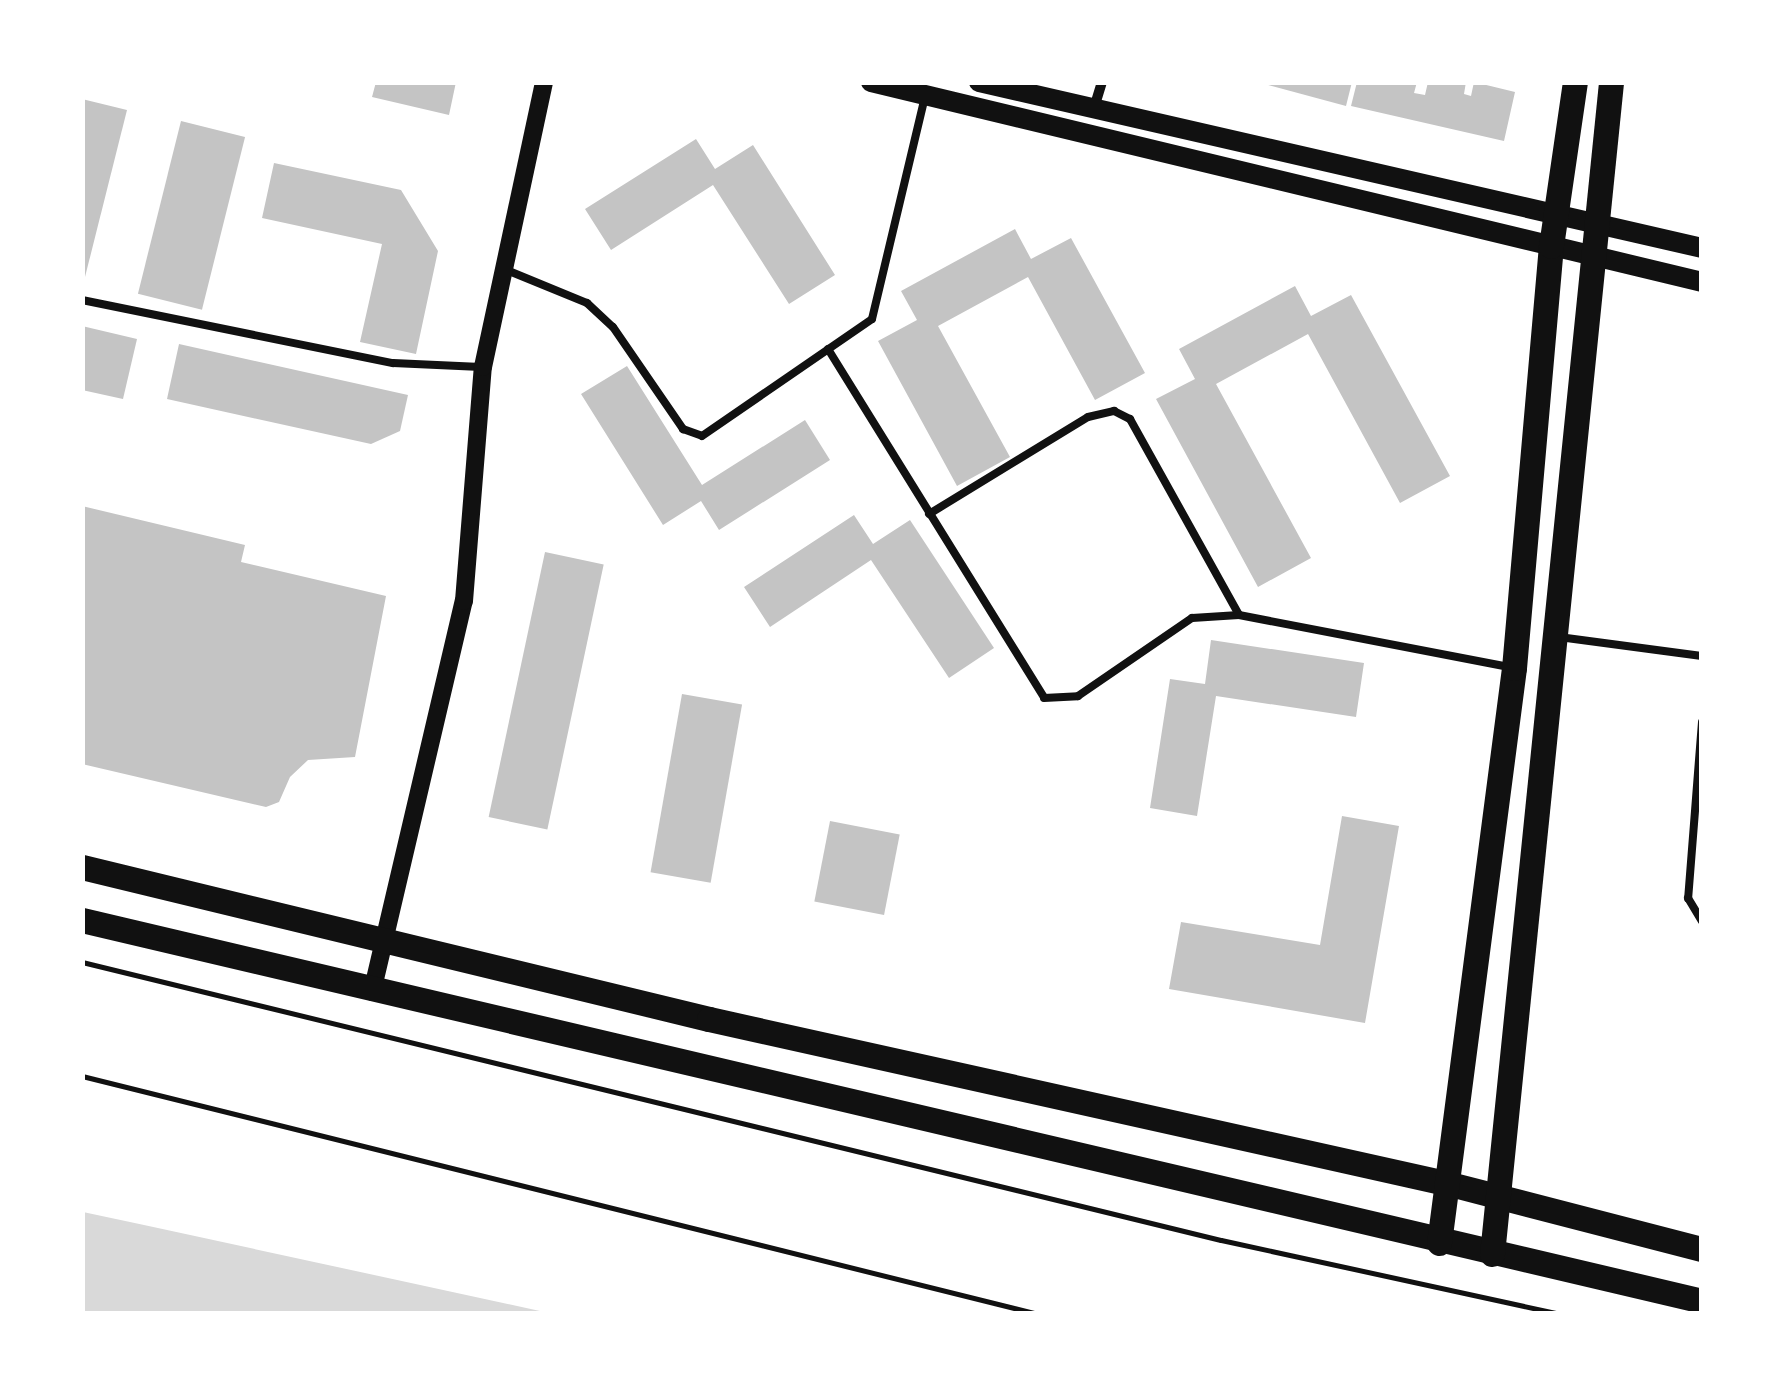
<!DOCTYPE html>
<html>
<head>
<meta charset="utf-8">
<style>
  body { margin:0 }
  #map { position:relative; width:1784px; height:1396px; overflow:hidden; background:#fff; font-family:Arial,sans-serif }
  div>[style] { position:absolute }
  [style*='--x'] { left:calc(var(--x)*1px); top:calc(var(--y)*1px); width:calc(var(--w)*1px); rotate:calc(var(--a)*1deg) }
  .water>* { inset:0; background:#d9d9d9 }
  .building>* { inset:0; background:#c4c4c4; transform-origin:0 0 }
  .path>* { height:5px; margin:-2.5px; padding:0 2.5px; transform-origin:2.5px; border-radius:2.5px; background:#111 }
  .service>* { height:8px; margin:-4px; padding:0 4px; transform-origin:4px; border-radius:4px; background:#111 }
  .minor>* { height:10px; margin:-5px; padding:0 5px; transform-origin:5px; border-radius:5px; background:#111 }
  .tertiary>* { height:18px; margin:-9px; padding:0 9px; transform-origin:9px; border-radius:9px; background:#111 }
  .secondary>* { height:20px; margin:-10px; padding:0 10px; transform-origin:10px; border-radius:10px; background:#111 }
  .primary>* { height:25px; margin:-12.5px; padding:0 12.5px; transform-origin:12.5px; border-radius:12.5px; background:#111 }
  span { translate:-50% -50%; white-space:nowrap; text-align:center; line-height:1.15; -webkit-text-stroke:9px #fff; paint-order:stroke }
  .frame { position:absolute; inset:0; border:85px solid #fff; pointer-events:none }
</style>
</head>
<body>
<div id="map">
  <div class="water">
    <i style="clip-path:polygon(83px 1212px,144px 1225px,549px 1313px,83px 1313px)"></i>
  </div>
  <div class="building">
    <i style="clip-path:polygon(376px 82px,456px 82px,449px 115px,372px 97px)"></i>
    <i style="clip-path:polygon(1257px 82px,1352px 82px,1346px 106px)"></i>
    <i style="clip-path:polygon(1357px 82px,1417px 82px,1414px 93px,1425px 95px,1428px 82px,1466px 82px,1464px 94px,1471px 96px,1474px 82px,1515px 92px,1504px 141px,1351px 106px)"></i>
    <i style="clip-path:polygon(82px 99px,127px 110px,84px 281px,82px 281px)"></i>
    <i style="left:181px;top:121px;width:66px;height:178px;rotate:14deg"></i>
    <i style="clip-path:polygon(696px 139px,715px 169px,753px 145px,835px 275px,789px 304px,713px 185px,611px 250px,585px 209px)"></i>
    <i style="clip-path:polygon(274px 163px,401px 190px,438px 251px,416px 354px,360px 342px,382px 244px,262px 218px)"></i>
    <i style="clip-path:polygon(1015px 229px,1031px 259px,1071px 238px,1145px 373px,1095px 400px,1028px 277px,938px 326px,1010px 457px,957px 486px,878px 341px,917px 320px,901px 291px)"></i>
    <i style="clip-path:polygon(1295px 286px,1311px 316px,1351px 295px,1450px 476px,1400px 503px,1308px 334px,1216px 384px,1311px 558px,1258px 587px,1156px 399px,1195px 379px,1179px 349px)"></i>
    <i style="clip-path:polygon(82px 326px,137px 339px,123px 399px,82px 390px)"></i>
    <i style="clip-path:polygon(179px 344px,408px 395px,400px 431px,371px 444px,167px 399px)"></i>
    <i style="clip-path:polygon(627px 366px,702px 485px,805px 420px,830px 460px,719px 530px,701px 501px,663px 525px,581px 394px)"></i>
    <i style="clip-path:polygon(82px 506px,245px 545px,241px 562px,386px 596px,355px 757px,308px 760px,290px 777px,279px 802px,266px 807px,82px 764px)"></i>
    <i style="clip-path:polygon(854px 515px,873px 544px,910px 520px,994px 648px,949px 678px,871px 560px,770px 627px,744px 587px)"></i>
    <i style="left:545px;top:552px;width:60px;height:271px;rotate:12deg"></i>
    <i style="clip-path:polygon(1211px 640px,1364px 663px,1356px 717px,1216px 696px,1197px 816px,1150px 808px,1170px 679px,1205px 684px)"></i>
    <i style="left:682px;top:694px;width:61px;height:181px;rotate:10deg"></i>
    <i style="clip-path:polygon(1342px 816px,1399px 826px,1365px 1023px,1169px 989px,1181px 922px,1320px 945px)"></i>
    <i style="left:830px;top:821px;width:71px;height:82px;rotate:11deg"></i>
  </div>
  <div class="path">
    <i style="--x:82;--y:962;--w:1172;--a:13.72"></i>
    <i style="--x:1221;--y:1240;--w:346;--a:12.3"></i>
    <i style="--x:82;--y:1076;--w:985;--a:13.98"></i>
  </div>
  <div class="service">
    <i style="--x:504;--y:269;--w:90;--a:22.3"></i>
    <i style="--x:587;--y:303;--w:35;--a:43"></i>
    <i style="--x:613;--y:327;--w:124;--a:55.5"></i>
    <i style="--x:683;--y:429;--w:20;--a:20"></i>
    <i style="--x:702;--y:436;--w:206;--a:-34.5"></i>
    <i style="--x:872;--y:319;--w:229;--a:-76.6"></i>
    <i style="--x:82;--y:300;--w:317;--a:11.5"></i>
    <i style="--x:393;--y:363;--w:88;--a:2.6"></i>
    <i style="--x:828;--y:349;--w:410;--a:58.2"></i>
    <i style="--x:1044;--y:698;--w:34;--a:-3"></i>
    <i style="--x:1078;--y:696;--w:138;--a:-34.4"></i>
    <i style="--x:1192;--y:618;--w:47;--a:-3.7"></i>
    <i style="--x:1239;--y:615;--w:275;--a:10.9"></i>
    <i style="--x:929;--y:514;--w:186;--a:-31.4"></i>
    <i style="--x:1088;--y:417;--w:27;--a:-13"></i>
    <i style="--x:1114;--y:411;--w:18;--a:27"></i>
    <i style="--x:1130;--y:419;--w:224;--a:60.9"></i>
    <i style="--x:1559;--y:637;--w:144;--a:7.6"></i>
    <i style="--x:1702;--y:722;--w:177;--a:94.5"></i>
    <i style="--x:1688;--y:898;--w:27;--a:59"></i>
  </div>
  <div class="minor">
    <i style="--x:1094;--y:108;--w:27;--a:-73"></i>
  </div>
  <div class="tertiary">
    <i style="--x:372;--y:992;--w:402;--a:-76.8"></i>
    <i style="--x:464;--y:601;--w:235;--a:-85.4"></i>
    <i style="--x:483;--y:367;--w:291;--a:-77.9"></i>
  </div>
  <div class="secondary">
    <i style="--x:871;--y:82;--w:855;--a:13.53"></i>
    <i style="--x:979;--y:82;--w:742;--a:12.93"></i>
  </div>
  <div class="primary">
    <i style="--x:82;--y:867;--w:645;--a:13.63"></i>
    <i style="--x:709;--y:1019;--w:759;--a:12.55"></i>
    <i style="--x:1450;--y:1184;--w:260;--a:14.5"></i>
    <i style="--x:82;--y:920;--w:1664;--a:13.23"></i>
    <i style="--x:1439;--y:1243;--w:580;--a:-82.57"></i>
    <i style="--x:1514;--y:668;--w:424;--a:-85"></i>
    <i style="--x:1551;--y:246;--w:166;--a:-81.7"></i>
    <i style="--x:1492;--y:1254;--w:1178;--a:-84.2"></i>
  </div>
  <div class="frame"></div>
</div>
</body>
</html>
